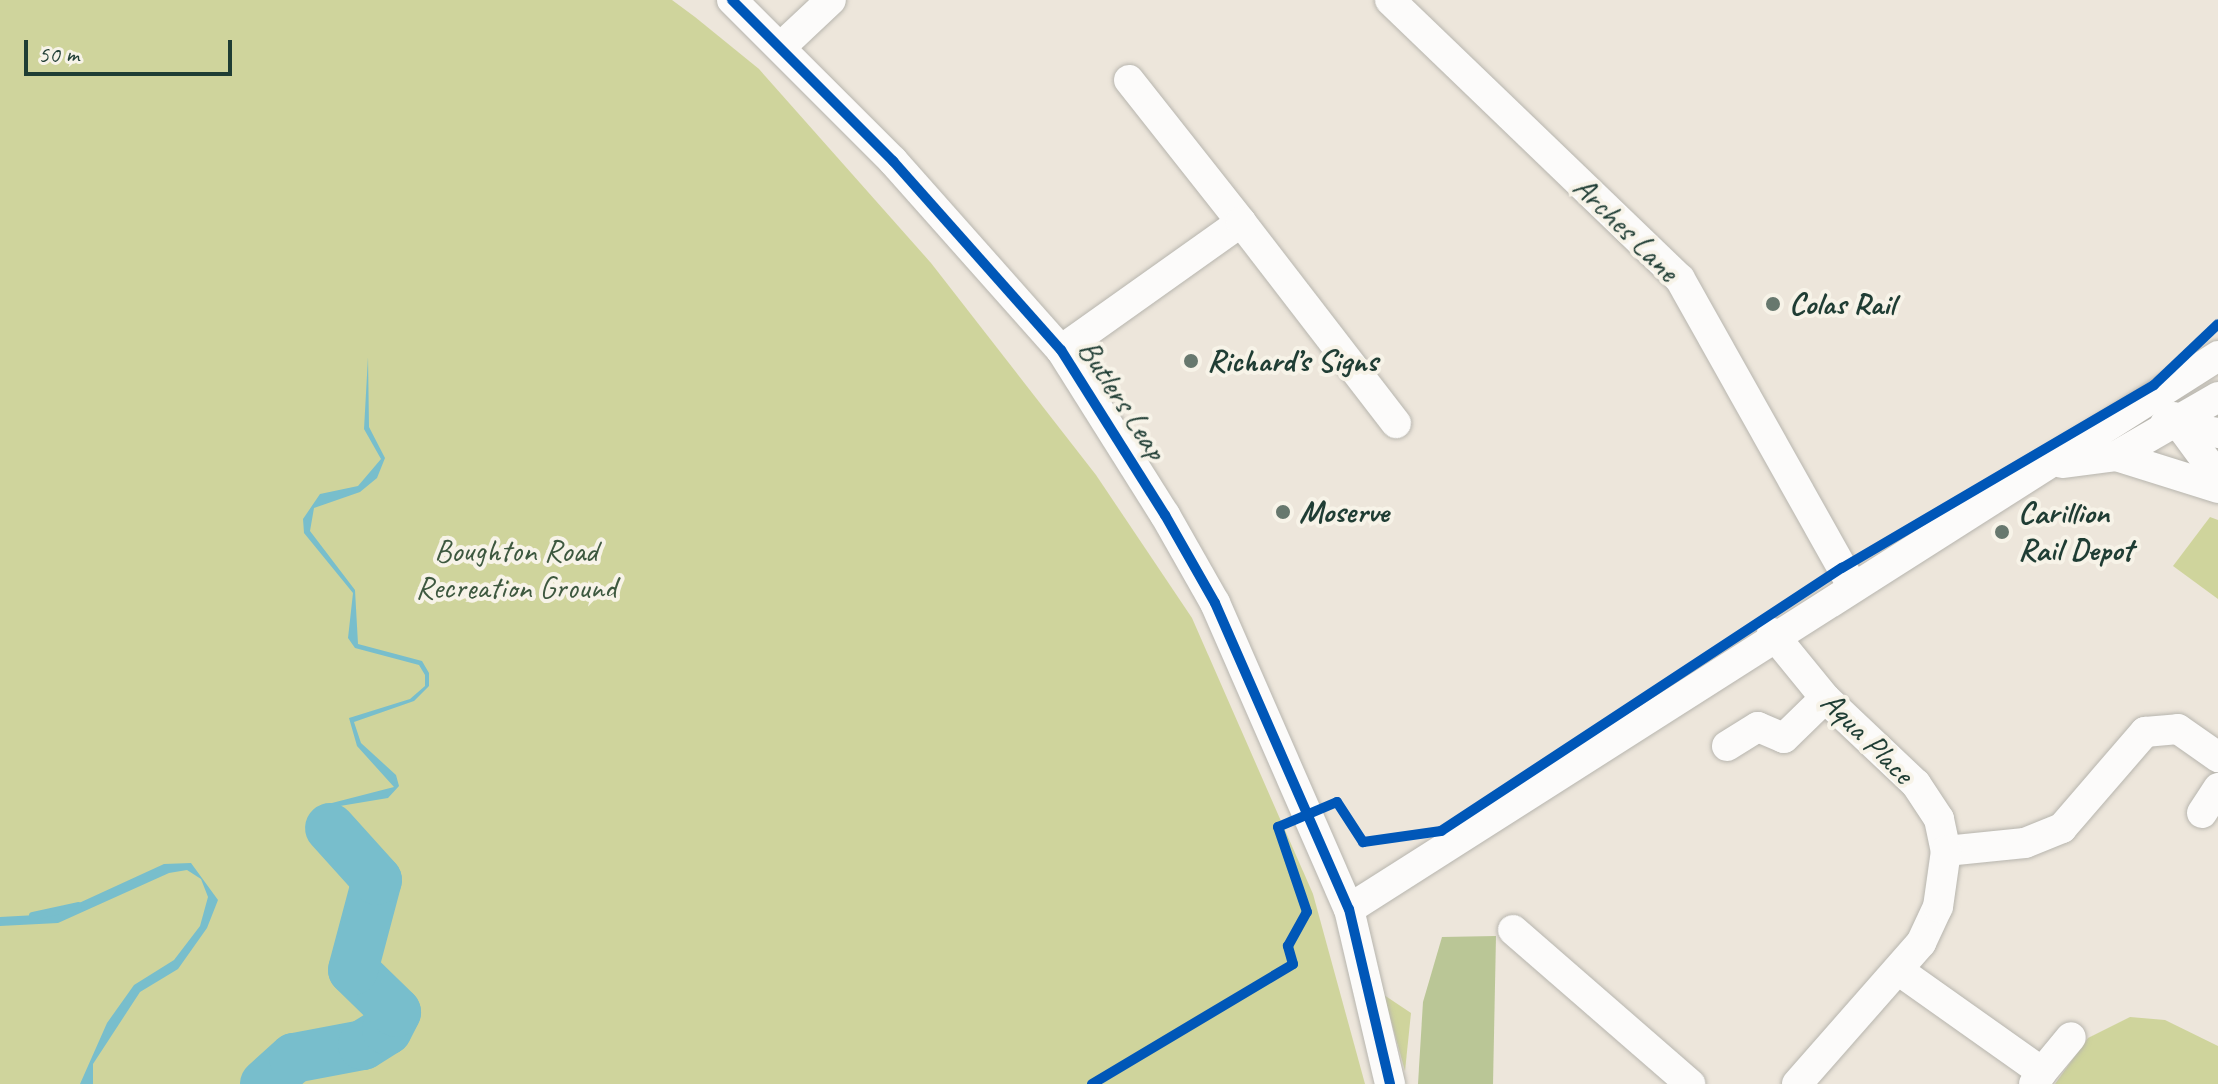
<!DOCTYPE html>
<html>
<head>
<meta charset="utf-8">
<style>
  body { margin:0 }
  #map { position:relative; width:2218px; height:1084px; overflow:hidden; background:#ede6db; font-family:Caveat,sans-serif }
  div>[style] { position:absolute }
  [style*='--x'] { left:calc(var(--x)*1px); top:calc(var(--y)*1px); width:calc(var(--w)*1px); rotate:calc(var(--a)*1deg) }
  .green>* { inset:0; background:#cfd49c }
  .forest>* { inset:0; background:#bac696 }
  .water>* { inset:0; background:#78becc }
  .stream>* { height:8px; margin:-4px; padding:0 4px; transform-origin:4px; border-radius:4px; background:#78becc }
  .river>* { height:50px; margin:-25px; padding:0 25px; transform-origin:25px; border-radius:25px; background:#78becc }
  .roads { filter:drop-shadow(0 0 2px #b7b5ae) drop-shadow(0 0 2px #b7b5ae) }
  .minor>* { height:30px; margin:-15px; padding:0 15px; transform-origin:15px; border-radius:15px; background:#fcfbfa }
  .cycleway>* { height:10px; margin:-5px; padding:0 5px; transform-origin:5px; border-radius:5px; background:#0057b8 }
  .dots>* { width:22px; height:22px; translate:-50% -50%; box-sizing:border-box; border:4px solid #f7f3e8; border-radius:50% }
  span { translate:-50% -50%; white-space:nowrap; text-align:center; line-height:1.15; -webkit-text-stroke:8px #f7f3e8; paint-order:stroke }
  .street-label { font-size:32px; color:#1f3d34 }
  .poi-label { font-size:32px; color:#1f3d34; font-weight:700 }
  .left { translate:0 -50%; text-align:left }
  .park-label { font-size:32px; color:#3d583f }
  .scale { position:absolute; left:24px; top:40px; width:208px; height:36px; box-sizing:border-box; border:4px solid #1f3d34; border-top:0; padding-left:10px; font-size:24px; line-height:28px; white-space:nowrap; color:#1f3d34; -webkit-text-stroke:6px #f7f3e8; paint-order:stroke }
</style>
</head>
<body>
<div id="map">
  <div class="green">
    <i style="clip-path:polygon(0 0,672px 0,695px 17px,759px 69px,931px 263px,1096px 475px,1192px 618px,1313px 894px,1365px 1084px,0 1084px)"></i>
    <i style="clip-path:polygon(2210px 517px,2218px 520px,2218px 599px,2173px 566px)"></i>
    <i style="clip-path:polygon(1384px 995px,1411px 1013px,1405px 1071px)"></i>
    <i style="clip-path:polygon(2130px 1017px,2165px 1020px,2218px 1046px,2218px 1084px,2055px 1084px,2088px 1038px)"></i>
  </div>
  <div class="forest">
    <i style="clip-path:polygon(1496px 936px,1493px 1084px,1418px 1084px,1423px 1002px,1442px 937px)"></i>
  </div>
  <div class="water">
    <i style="clip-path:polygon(368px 357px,369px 427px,385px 458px,377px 478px,360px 492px,314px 508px,310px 531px,355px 590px,358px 644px,422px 661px,429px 673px,429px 686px,414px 701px,354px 722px,361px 743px,396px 775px,399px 786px,388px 798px,334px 807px,330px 824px,375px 875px,379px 900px,357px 970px,396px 1009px,388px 1032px,374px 1046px,296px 1062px,263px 1084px,291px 1057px,371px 1042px,392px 1013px,350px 971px,374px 899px,371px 880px,323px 823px,328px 804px,394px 787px,357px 746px,349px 718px,410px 699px,425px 686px,425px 675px,419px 665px,355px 648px,348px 638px,353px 593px,304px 533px,303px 519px,320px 494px,358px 486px,381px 459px,364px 429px)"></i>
    <i style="clip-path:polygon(191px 863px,218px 900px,207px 928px,178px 969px,140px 992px,93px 1064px,93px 1084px,80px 1084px,107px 1023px,134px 985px,174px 960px,200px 926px,208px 897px,201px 879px,187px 870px,169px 873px,58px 923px,0 926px,0 917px,55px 914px,164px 864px)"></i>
  </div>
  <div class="stream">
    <i style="--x:33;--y:916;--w:46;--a:-12.5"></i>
  </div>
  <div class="river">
    <i style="--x:265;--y:1084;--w:39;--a:-42"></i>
    <i style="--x:294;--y:1058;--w:70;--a:-10.7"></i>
    <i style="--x:363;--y:1045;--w:28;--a:-32"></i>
    <i style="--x:387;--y:1030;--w:20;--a:-63"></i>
    <i style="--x:396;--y:1012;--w:60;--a:-135.7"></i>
    <i style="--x:353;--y:970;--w:93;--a:-75.1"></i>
    <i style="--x:377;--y:880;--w:70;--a:-132.1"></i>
  </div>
  <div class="roads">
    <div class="minor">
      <i style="--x:732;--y:0;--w:228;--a:45"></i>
      <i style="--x:893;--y:161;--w:253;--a:48.4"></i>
      <i style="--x:1061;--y:350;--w:195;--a:57.8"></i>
      <i style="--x:1165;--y:515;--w:101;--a:60.4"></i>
      <i style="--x:1215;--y:603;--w:334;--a:66.4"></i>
      <i style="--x:1349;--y:909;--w:180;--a:76.8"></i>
      <i style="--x:1390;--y:0;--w:402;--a:43.9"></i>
      <i style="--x:1680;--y:279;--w:351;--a:60.7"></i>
      <i style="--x:782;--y:46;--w:67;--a:-43.2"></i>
      <i style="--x:1129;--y:80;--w:181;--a:51.7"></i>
      <i style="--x:1061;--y:350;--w:221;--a:-35.4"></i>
      <i style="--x:1241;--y:222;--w:254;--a:52.4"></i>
      <i style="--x:2174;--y:417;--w:74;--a:53.7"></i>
      <i style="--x:2165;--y:424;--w:54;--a:9.6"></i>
      <i style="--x:2116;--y:456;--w:107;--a:17.4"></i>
      <i style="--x:2062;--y:463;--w:54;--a:-7.4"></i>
      <i style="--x:2116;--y:456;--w:118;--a:-30"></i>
      <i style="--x:1772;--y:633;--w:84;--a:50.8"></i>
      <i style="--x:1825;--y:698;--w:125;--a:43.4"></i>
      <i style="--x:1916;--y:784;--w:42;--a:56.7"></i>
      <i style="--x:1939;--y:819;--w:33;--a:78"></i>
      <i style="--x:1946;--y:851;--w:79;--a:-5.8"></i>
      <i style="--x:2025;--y:843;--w:40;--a:-22"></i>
      <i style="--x:2062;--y:828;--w:127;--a:-49.2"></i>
      <i style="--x:2145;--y:732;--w:33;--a:-5"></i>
      <i style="--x:2178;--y:729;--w:49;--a:35"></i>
      <i style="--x:1727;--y:746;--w:36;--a:-32"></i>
      <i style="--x:1758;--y:727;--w:28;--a:23"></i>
      <i style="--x:1784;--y:738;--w:57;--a:-44.3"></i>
      <i style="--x:2202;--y:813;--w:30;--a:-57"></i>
      <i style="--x:1349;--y:909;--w:1030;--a:-32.47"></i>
      <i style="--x:1513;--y:930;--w:235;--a:41"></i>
      <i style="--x:1898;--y:970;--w:176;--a:35.3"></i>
      <i style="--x:2042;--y:1072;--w:14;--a:124"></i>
      <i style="--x:2042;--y:1072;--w:45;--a:-50.4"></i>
      <i style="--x:1797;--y:1084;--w:188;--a:-48.7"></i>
      <i style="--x:1921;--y:943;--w:40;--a:-65"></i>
      <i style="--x:1938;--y:907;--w:57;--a:-81.9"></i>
    </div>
  </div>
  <div class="cycleway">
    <i style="--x:732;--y:0;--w:228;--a:45"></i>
    <i style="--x:893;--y:161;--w:253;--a:48.4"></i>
    <i style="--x:1061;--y:350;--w:195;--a:57.8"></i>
    <i style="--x:1165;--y:515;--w:101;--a:60.4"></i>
    <i style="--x:1215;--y:603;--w:334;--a:66.4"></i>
    <i style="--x:1349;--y:909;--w:180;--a:76.8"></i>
    <i style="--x:1092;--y:1084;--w:234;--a:-30.8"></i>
    <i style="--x:1293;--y:964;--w:19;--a:-106"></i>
    <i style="--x:1288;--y:946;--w:39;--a:-61"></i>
    <i style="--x:1307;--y:912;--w:90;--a:-108.8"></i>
    <i style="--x:1278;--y:827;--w:64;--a:-23"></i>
    <i style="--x:1337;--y:802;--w:48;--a:57"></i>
    <i style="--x:1363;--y:842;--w:79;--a:-8"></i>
    <i style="--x:1441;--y:831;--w:480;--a:-33.3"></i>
    <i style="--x:1842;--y:568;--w:362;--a:-30.4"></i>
    <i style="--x:2154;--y:385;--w:88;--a:-43.6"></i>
  </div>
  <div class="dots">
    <i style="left:1773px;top:304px;background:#67786e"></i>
    <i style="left:1191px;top:361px;background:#67786e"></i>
    <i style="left:1283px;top:512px;background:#67786e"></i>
    <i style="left:2002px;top:532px;background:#67786e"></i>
  </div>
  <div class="street-label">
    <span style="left:1626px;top:229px;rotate:45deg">Arches Lane</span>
    <span style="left:1122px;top:400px;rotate:57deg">Butlers Leap</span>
    <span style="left:1867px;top:738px;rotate:45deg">Aqua Place</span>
  </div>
  <div class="poi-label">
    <span class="left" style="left:1789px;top:304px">Colas Rail</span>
    <span class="left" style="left:1207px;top:361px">Richard’s Signs</span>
    <span class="left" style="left:1299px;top:512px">Moserve</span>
    <span class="left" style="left:2018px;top:532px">Carillion<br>Rail Depot</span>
  </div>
  <div class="park-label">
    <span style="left:516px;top:570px">Boughton Road<br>Recreation Ground</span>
  </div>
  <div class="scale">50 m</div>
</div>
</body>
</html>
